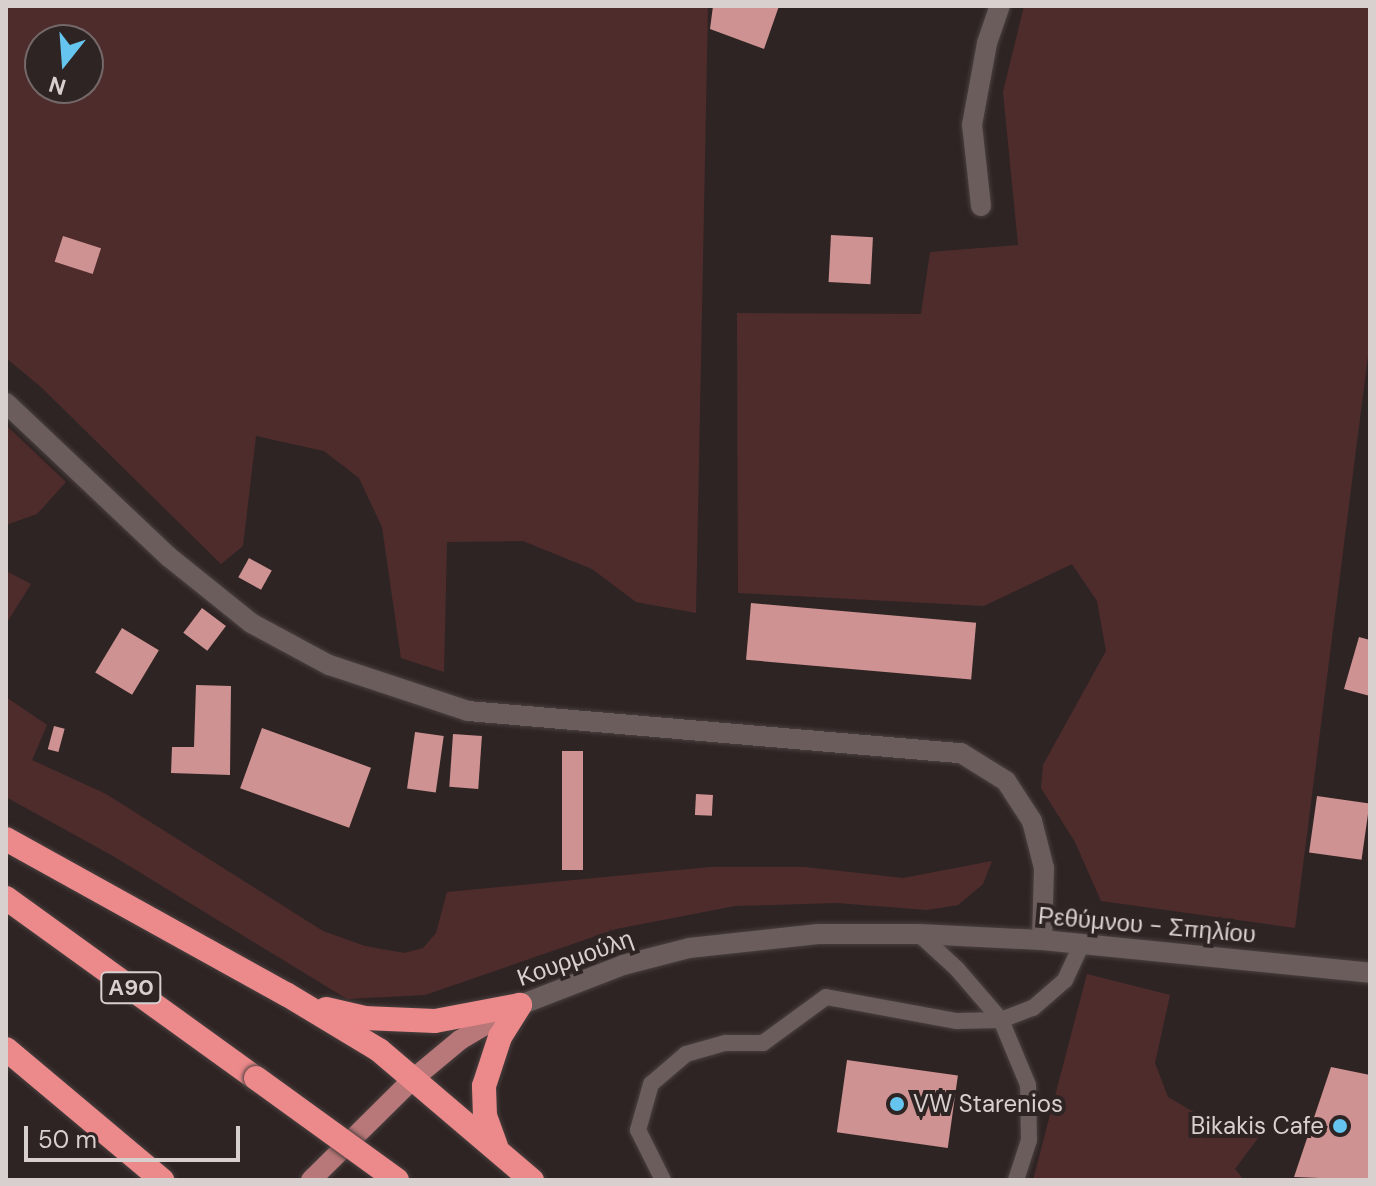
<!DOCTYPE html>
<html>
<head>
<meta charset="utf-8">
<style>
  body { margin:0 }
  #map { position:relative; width:1376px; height:1186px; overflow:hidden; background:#2f2424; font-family:"DM Sans",sans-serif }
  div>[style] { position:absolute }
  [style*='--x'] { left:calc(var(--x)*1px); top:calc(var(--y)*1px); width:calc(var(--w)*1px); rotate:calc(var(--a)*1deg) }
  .green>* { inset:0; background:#4f2c2c }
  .building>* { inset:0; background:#cd9291; transform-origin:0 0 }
  .roads { filter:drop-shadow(0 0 2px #49403f) drop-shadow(0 0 2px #49403f) }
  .lane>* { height:16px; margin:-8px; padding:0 8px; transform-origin:8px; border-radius:8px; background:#6a5d5c }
  .street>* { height:20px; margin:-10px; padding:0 10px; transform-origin:10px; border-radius:10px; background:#6a5d5c }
  .secondary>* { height:20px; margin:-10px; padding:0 10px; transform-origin:10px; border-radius:10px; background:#6a5d5c }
  .primary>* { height:20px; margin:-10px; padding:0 10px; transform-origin:10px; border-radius:10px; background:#b87778 }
  .highway>* { height:24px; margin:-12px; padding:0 12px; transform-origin:12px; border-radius:12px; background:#ec898b }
  .bridges { filter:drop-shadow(0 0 2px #49403f) drop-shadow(0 0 2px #49403f) }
  .highway-bridge>* { height:24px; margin:-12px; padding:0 12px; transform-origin:12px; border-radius:12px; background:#ec898b }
  .dots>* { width:22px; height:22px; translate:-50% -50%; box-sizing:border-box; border:4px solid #2f2424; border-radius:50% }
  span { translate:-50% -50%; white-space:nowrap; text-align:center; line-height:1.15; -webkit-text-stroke:8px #2f2424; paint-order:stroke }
  .shield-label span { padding:2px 6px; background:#2f2424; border:2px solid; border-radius:6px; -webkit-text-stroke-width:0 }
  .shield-label { font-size:22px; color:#d8d0cf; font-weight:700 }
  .street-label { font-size:24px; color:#d8d0cf }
  .poi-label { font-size:24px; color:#d8d0cf }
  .left { translate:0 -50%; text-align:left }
  .right { translate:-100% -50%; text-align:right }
  .frame { position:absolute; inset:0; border:8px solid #d8d0cf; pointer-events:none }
  .north { position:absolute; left:24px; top:24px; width:80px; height:80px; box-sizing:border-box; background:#2f2424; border:2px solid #736968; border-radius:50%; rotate:197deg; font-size:22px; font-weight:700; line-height:32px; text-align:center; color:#d8d0cf }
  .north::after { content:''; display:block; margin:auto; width:28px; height:36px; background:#65c5ef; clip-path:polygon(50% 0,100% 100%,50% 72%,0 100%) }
  .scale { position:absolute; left:24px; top:1126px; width:216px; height:36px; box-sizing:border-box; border:4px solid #d8d0cf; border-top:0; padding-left:10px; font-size:24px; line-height:28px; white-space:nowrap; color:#d8d0cf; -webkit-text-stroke:6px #2f2424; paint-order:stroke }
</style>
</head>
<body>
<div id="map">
  <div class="green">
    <i style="clip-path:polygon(evenodd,6px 6px,708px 6px,696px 613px,636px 602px,592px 569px,523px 541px,447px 542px,444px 672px,401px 658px,382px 527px,359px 478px,324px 451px,256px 436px,243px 546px,221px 564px,41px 387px,6px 358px,6px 6px,40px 40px,88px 40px,88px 88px,40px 88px,40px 40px)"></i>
    <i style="clip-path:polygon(1024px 6px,1370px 6px,1370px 340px,1295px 928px,1101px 901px,1075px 842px,1041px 788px,1043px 765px,1106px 651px,1097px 601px,1072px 564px,984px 606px,738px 593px,737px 313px,921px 314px,930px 252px,1018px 245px,1003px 92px)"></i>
    <i style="clip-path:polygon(6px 425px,66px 482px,37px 514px,6px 525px)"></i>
    <i style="clip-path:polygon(6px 564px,8px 572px,31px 584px,6px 624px)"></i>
    <i style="clip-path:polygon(6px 697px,47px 725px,32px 760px,106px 794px,323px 931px,365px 946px,404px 953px,423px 948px,436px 933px,447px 892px,710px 867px,805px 867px,903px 878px,992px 861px,983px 884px,958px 905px,927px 910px,837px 903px,735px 906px,616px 929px,425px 995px,347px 999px,113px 856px,6px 797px)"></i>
    <i style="clip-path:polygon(1087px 974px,1170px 995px,1155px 1063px,1168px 1097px,1204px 1118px,1267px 1126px,1235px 1169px,1244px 1180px,1033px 1180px)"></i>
  </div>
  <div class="building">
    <i style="clip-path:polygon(713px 6px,779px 6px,764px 49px,710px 29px)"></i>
    <i style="left:831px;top:235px;width:42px;height:47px;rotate:3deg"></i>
    <i style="left:63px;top:236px;width:40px;height:27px;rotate:18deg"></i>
    <i style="left:249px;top:558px;width:26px;height:22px;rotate:29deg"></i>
    <i style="left:751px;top:603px;width:226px;height:57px;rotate:5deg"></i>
    <i style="left:202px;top:608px;width:30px;height:31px;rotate:37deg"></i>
    <i style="left:122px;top:628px;width:43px;height:52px;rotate:31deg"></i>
    <i style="clip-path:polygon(1359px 637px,1370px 640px,1370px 696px,1344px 689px)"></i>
    <i style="clip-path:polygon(196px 685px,231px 686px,230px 775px,171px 773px,172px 747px,194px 747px)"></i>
    <i style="left:54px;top:726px;width:11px;height:24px;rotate:15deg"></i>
    <i style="left:262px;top:728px;width:116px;height:64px;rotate:20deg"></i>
    <i style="left:415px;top:732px;width:29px;height:57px;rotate:8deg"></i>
    <i style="left:453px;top:734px;width:29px;height:53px;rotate:4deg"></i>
    <i style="left:562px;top:751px;width:21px;height:119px"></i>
    <i style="left:696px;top:794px;width:17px;height:21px;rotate:3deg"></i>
    <i style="left:1317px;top:796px;width:53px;height:57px;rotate:8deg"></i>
    <i style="left:847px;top:1060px;width:112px;height:73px;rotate:8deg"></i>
    <i style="clip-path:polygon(1331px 1067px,1370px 1075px,1370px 1180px,1294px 1177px)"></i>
  </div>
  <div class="roads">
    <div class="lane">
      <i style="--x:919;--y:934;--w:52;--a:42.6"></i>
      <i style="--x:957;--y:969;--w:67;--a:49.2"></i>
      <i style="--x:1001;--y:1020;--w:70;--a:67.4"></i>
      <i style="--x:1028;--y:1085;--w:55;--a:89"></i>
      <i style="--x:1029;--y:1140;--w:42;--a:108"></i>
      <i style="--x:663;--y:1180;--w:56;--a:-116.6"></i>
      <i style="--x:638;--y:1130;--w:48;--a:-74.2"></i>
      <i style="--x:651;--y:1084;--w:46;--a:-40.6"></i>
      <i style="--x:686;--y:1054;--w:41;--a:-15.8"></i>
      <i style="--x:725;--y:1043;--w:38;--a:0"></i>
      <i style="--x:763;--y:1043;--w:78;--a:-36.1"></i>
      <i style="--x:826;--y:997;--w:133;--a:10.4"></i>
      <i style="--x:957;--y:1021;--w:44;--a:-1.3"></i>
      <i style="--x:1001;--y:1020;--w:34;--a:-21"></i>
      <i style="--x:1033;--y:1008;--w:43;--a:-41.2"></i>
      <i style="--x:1065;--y:980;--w:40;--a:-65"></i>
    </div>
    <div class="street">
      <i style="--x:981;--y:206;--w:81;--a:-96.3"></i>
      <i style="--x:972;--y:125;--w:83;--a:-79.6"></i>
      <i style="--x:987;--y:43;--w:39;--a:-71"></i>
      <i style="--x:6;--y:403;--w:224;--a:43.4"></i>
      <i style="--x:169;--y:557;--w:105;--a:38.8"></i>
      <i style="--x:251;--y:623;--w:89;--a:28.3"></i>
      <i style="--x:329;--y:665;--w:146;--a:18.3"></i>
      <i style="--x:468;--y:711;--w:495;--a:4.9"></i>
      <i style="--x:961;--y:753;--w:53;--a:31.9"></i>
      <i style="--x:1006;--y:781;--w:48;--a:57"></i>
      <i style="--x:1032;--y:821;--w:49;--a:75.7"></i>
      <i style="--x:1044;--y:868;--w:72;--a:91.6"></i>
    </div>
    <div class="secondary">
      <i style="--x:520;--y:1005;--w:110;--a:-21.2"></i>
      <i style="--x:623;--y:965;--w:68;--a:-14.4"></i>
      <i style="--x:689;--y:948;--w:130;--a:-6.2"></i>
      <i style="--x:818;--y:934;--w:101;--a:0"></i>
      <i style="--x:919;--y:934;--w:123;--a:2.8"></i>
      <i style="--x:1042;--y:940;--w:330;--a:5.7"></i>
    </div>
    <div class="primary">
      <i style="--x:311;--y:1180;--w:144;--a:-44.7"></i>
      <i style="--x:413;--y:1079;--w:61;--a:-39.7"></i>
      <i style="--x:460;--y:1040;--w:55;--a:-30.8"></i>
    </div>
    <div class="highway">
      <i style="--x:6;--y:839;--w:320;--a:29"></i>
      <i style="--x:286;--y:994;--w:109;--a:31.1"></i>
      <i style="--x:379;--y:1050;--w:201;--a:40.4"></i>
      <i style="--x:6;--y:898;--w:308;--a:35.8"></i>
      <i style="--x:326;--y:1009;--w:39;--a:13"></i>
      <i style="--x:364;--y:1018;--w:71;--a:2.4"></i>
      <i style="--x:435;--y:1021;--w:86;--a:-10.7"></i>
      <i style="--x:6;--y:1049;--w:204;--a:40"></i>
      <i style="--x:496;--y:1146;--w:32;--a:-110"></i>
      <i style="--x:485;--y:1116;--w:30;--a:-92"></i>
      <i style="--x:484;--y:1086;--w:52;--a:-71.9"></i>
      <i style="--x:500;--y:1037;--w:38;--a:-58"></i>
    </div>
  </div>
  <div class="bridges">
    <div class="highway-bridge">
      <i style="--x:256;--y:1078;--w:174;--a:35.9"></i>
    </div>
  </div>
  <div class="dots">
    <i style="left:897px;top:1104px;background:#65c5ef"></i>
    <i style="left:1340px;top:1126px;background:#65c5ef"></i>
  </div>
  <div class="shield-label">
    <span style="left:131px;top:988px">Α90</span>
  </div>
  <div class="street-label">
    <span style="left:1147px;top:925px;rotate:5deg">Ρεθύμνου - Σπηλίου</span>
    <span style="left:575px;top:958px;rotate:-20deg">Κουρμούλη</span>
  </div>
  <div class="poi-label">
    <span class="left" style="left:913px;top:1104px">VW Starenios</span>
    <span class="right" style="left:1324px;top:1126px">Bikakis Cafe</span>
  </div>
  <div class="frame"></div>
  <div class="north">N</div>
  <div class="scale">50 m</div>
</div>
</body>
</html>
